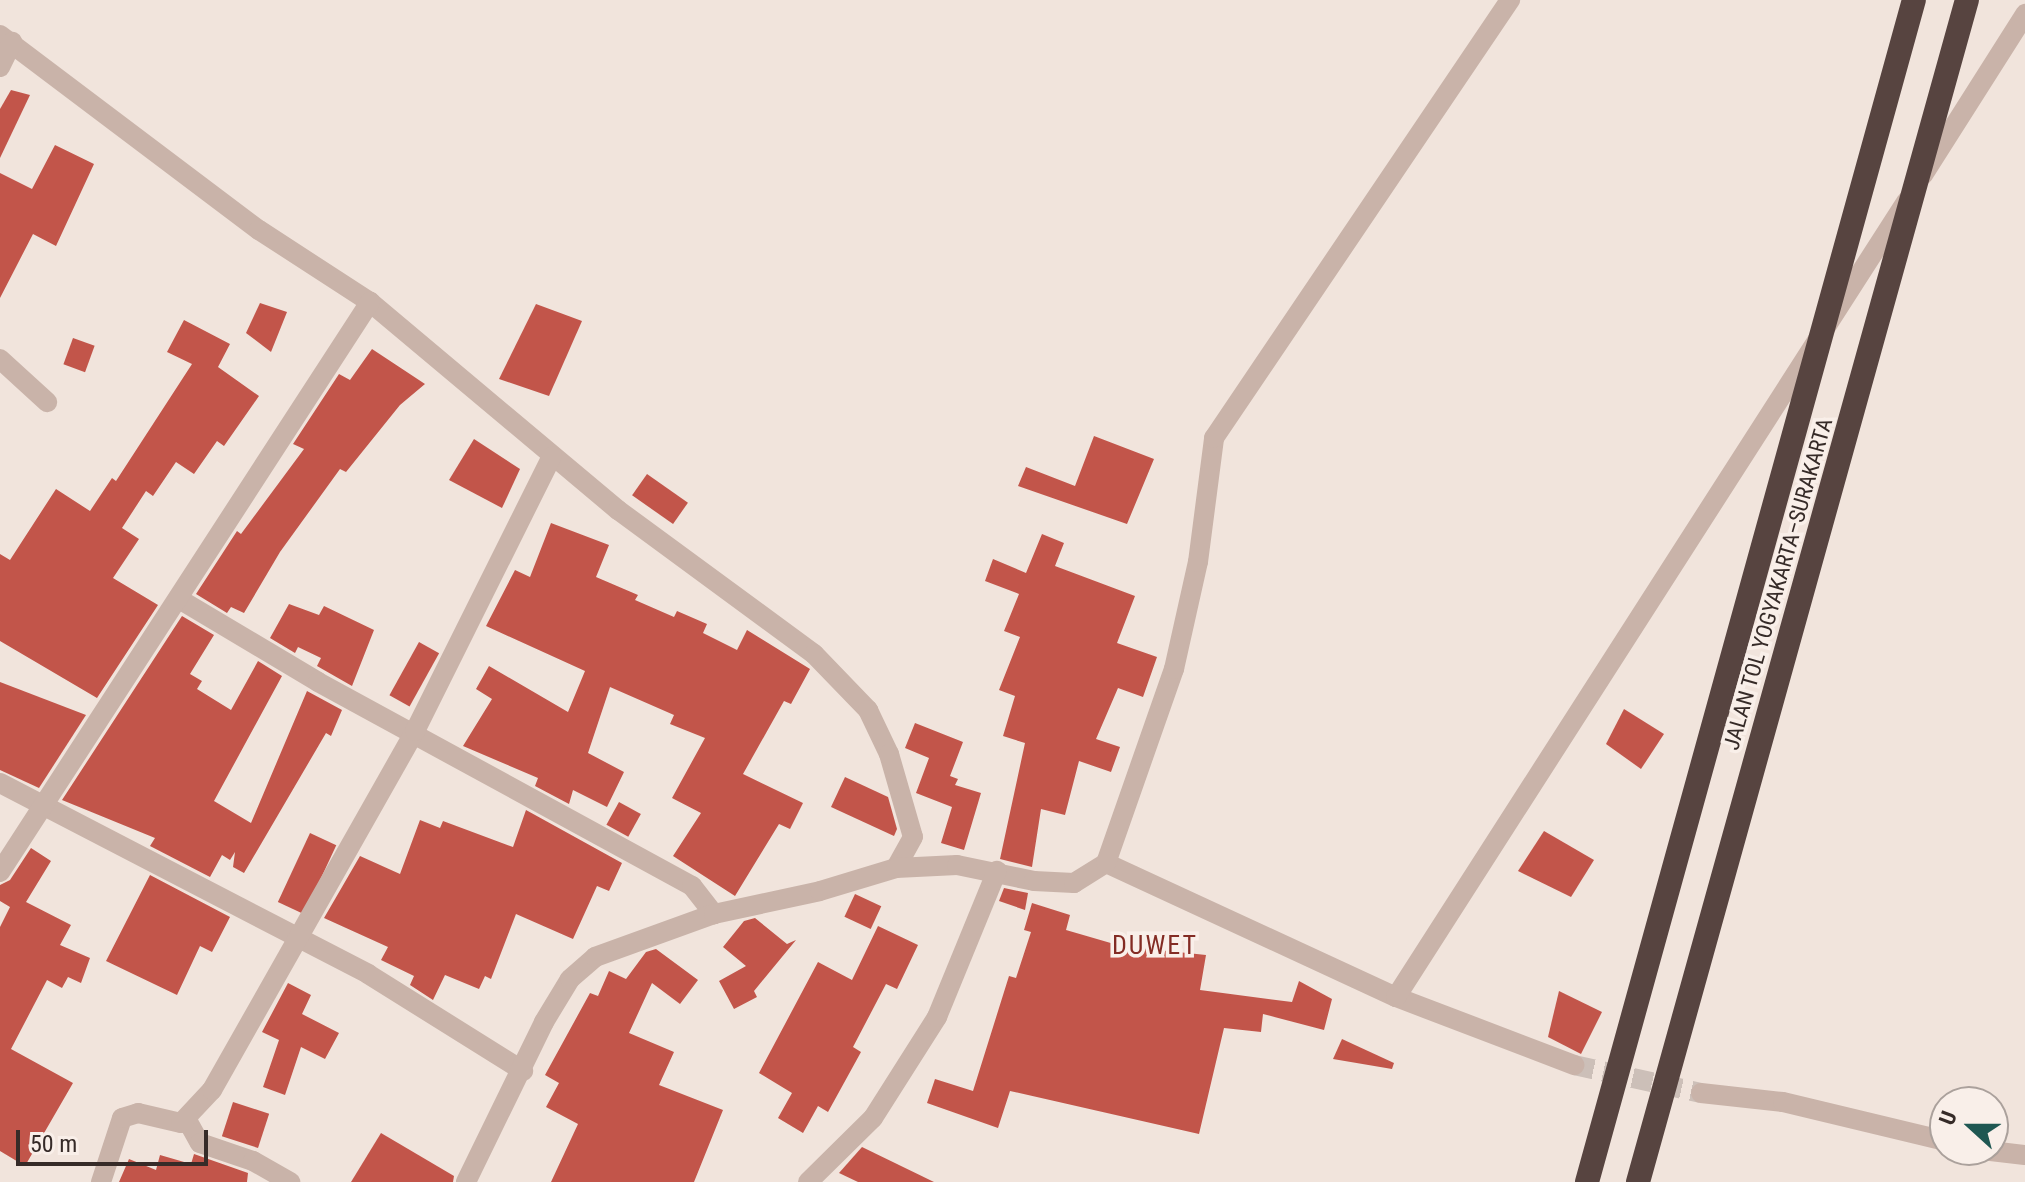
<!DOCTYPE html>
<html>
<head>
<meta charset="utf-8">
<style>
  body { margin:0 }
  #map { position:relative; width:2025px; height:1182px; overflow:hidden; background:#f1e4dc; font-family:"Roboto Condensed",sans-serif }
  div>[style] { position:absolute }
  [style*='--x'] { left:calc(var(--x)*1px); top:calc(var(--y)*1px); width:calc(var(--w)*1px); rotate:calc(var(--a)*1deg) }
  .building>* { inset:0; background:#c2554a; transform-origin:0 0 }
  .minor-tunnel>* { height:20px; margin-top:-10px; transform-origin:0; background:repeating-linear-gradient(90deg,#ccbfb8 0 20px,transparent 0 30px) }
  .minor>* { height:20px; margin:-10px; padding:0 10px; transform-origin:10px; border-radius:10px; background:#c9b3a9 }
  .highway>* { height:24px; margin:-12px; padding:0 12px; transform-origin:12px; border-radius:12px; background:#574440 }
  span { translate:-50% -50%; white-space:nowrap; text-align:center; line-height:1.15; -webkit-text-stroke:7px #f9efe9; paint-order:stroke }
  .street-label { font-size:22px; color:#362b28 }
  .quarter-label { font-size:26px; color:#832c24; letter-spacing:2px }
  .north { position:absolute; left:1929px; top:1086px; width:80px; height:80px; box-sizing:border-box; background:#f9efe9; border:2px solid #aba19c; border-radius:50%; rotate:291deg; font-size:22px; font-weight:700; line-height:32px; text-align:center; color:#362b28 }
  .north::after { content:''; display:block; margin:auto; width:28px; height:36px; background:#1f5752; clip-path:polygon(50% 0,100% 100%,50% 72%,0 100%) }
  .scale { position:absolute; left:16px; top:1130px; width:192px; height:36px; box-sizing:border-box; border:4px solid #362b28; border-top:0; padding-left:10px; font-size:24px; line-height:28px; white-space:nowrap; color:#362b28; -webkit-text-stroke:6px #f9efe9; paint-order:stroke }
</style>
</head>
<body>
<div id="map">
  <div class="building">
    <i style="clip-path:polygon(11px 90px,30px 95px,0 158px,0 109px)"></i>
    <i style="clip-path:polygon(55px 145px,94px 164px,56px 246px,33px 234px,0 298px,0 173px,32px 189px)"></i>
    <i style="clip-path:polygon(260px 303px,287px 312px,271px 352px,246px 333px)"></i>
    <i style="clip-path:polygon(536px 304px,582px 321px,549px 396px,499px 379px)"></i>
    <i style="clip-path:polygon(184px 320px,230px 344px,218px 367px,259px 396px,224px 446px,217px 441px,194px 474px,176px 462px,153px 496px,146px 491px,122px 528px,139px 539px,113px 578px,158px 605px,97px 698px,0 641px,0 554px,10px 560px,56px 489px,90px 511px,112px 478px,116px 481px,192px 364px,167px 352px)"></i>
    <i style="left:73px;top:338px;width:23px;height:28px;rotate:20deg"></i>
    <i style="clip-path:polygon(372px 349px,425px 384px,400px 405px,346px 472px,340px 469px,280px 552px,244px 613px,231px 607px,227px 613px,196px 594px,237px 531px,241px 534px,304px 449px,293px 444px,339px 374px,350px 380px)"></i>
    <i style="clip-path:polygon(1094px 436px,1154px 459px,1127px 524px,1018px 486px,1026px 467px,1075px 486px)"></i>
    <i style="clip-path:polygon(474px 439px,520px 469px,502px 508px,449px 480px)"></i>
    <i style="left:647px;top:474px;width:50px;height:26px;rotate:35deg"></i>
    <i style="clip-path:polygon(551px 523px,609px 545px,596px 577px,638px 595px,635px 600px,674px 617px,677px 611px,707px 624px,703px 633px,737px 650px,747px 630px,810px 669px,791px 704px,784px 701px,743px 774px,803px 803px,790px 829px,779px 824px,735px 896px,673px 856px,701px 813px,672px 798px,705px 738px,670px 724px,674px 715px,610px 687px,588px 753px,624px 772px,607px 807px,573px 790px,569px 804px,535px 786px,538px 778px,463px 746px,492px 699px,476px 689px,489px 666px,568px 712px,585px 671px,486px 626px,515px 570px,530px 577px)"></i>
    <i style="clip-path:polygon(1042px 534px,1064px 543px,1055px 566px,1135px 596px,1117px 643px,1157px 657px,1143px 697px,1118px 688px,1096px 739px,1120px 747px,1111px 772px,1079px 761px,1065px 815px,1041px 809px,1032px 867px,1000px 859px,1025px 743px,1003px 736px,1015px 696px,999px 690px,1020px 637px,1004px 631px,1019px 594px,985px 581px,993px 559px,1026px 573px)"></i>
    <i style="clip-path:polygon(289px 604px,319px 615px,324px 606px,374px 630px,352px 686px,317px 666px,321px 658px,298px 647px,295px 653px,270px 638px)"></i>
    <i style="clip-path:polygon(182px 616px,214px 635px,190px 674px,202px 681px,197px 689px,231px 710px,258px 661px,282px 676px,214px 801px,251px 823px,307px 691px,342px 710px,331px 736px,326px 733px,244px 873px,233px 867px,235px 852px,230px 860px,222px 855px,210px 877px,150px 846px,155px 838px,62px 800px)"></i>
    <i style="left:419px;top:642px;width:23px;height:61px;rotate:29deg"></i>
    <i style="clip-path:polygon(0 682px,86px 715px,39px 788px,0 770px)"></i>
    <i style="clip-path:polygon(1624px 709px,1664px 734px,1641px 769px,1606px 744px)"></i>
    <i style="clip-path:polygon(915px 723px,963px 742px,950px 776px,958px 779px,955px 785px,981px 793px,964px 850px,941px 843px,952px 807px,916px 793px,929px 758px,905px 748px)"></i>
    <i style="clip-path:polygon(845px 777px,888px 797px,897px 829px,894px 836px,831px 807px)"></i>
    <i style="left:619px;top:802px;width:25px;height:26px;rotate:29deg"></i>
    <i style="clip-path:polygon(526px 810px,622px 863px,609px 891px,597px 886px,573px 939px,516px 914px,491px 979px,485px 976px,479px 989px,445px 975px,433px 1000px,410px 985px,414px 976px,381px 960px,388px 947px,324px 918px,360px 856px,400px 874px,420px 820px,440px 828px,443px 821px,513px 847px)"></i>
    <i style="clip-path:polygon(1544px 831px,1594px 860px,1571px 897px,1518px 871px)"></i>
    <i style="left:310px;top:833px;width:29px;height:76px;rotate:25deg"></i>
    <i style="clip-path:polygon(31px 848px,51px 861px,26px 902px,71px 925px,60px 945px,90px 958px,81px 983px,68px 977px,62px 988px,47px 980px,11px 1049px,73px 1083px,25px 1166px,0 1151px,0 927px,10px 907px,0 901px,0 885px,10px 880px)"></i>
    <i style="clip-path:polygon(150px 875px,230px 917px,212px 952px,200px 946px,177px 995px,106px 961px)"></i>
    <i style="clip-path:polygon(1004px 888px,1028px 893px,1025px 910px,999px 901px)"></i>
    <i style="left:855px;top:894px;width:29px;height:25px;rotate:25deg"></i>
    <i style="clip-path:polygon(1032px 903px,1070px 915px,1066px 930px,1121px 946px,1206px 955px,1200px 990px,1292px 1002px,1299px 981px,1332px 999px,1324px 1030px,1263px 1014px,1261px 1032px,1224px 1028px,1199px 1134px,1010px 1091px,998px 1128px,927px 1103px,935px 1079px,973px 1091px,1009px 976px,1016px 978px,1031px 932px,1024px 930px)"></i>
    <i style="clip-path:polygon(755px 918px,787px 944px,796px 940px,754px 991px,757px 997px,734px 1009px,719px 981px,746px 966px,723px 947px,744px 921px)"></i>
    <i style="clip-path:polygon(878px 926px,918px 945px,897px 989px,886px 984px,853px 1047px,861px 1052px,828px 1112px,818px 1106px,803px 1133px,778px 1118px,792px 1093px,759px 1073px,818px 962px,852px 980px)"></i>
    <i style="clip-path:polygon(656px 949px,698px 980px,680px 1004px,652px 983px,629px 1033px,674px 1052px,659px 1085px,723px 1110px,694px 1182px,551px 1182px,578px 1124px,546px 1107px,559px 1083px,545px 1075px,590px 993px,598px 996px,609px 971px,626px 979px,646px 952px)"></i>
    <i style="clip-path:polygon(288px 983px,311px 995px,302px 1014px,339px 1033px,325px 1059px,301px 1047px,285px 1095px,263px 1087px,279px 1040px,262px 1032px)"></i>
    <i style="clip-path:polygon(1559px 991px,1602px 1012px,1581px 1054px,1548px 1037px)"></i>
    <i style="clip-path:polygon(1342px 1039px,1394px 1063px,1392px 1069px,1333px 1059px)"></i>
    <i style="left:233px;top:1102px;width:38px;height:36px;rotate:18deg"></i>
    <i style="clip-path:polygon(381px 1133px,454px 1176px,453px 1182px,351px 1182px)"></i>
    <i style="clip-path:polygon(862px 1147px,934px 1182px,858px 1182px,839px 1173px)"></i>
    <i style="clip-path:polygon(194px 1154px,248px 1173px,247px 1182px,119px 1182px,129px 1159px,156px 1170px,160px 1155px,191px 1164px)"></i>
  </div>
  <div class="minor-tunnel">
    <i style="--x:1574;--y:1065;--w:130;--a:12.4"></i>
  </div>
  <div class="minor">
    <i style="--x:0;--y:35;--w:324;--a:37"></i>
    <i style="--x:259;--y:230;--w:132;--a:33"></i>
    <i style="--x:370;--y:302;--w:324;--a:40"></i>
    <i style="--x:618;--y:510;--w:243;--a:36.3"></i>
    <i style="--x:814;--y:654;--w:78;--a:46"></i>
    <i style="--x:868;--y:710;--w:49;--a:64.5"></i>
    <i style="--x:889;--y:754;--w:86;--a:73.9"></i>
    <i style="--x:913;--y:837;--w:35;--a:119"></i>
    <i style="--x:0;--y:67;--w:28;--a:-64"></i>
    <i style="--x:1923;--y:175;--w:191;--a:-57.6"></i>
    <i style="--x:0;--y:359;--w:64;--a:42.5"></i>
    <i style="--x:179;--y:599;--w:162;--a:30.8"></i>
    <i style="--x:318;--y:682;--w:426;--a:28.6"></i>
    <i style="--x:692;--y:886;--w:36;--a:52"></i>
    <i style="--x:0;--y:783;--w:415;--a:27.4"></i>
    <i style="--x:368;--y:974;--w:183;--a:32"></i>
    <i style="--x:1106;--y:863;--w:319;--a:24.8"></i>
    <i style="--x:1396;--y:997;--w:191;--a:20.9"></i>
    <i style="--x:0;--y:872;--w:680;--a:-57.01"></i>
    <i style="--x:1396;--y:997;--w:945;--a:-57.32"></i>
    <i style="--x:1701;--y:1093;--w:82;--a:6.3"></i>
    <i style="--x:1783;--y:1102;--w:167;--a:13.5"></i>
    <i style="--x:187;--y:1120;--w:26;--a:61"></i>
    <i style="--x:200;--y:1143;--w:56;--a:18.8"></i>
    <i style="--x:253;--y:1161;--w:43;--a:29.6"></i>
    <i style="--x:1982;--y:1150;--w:43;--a:6.6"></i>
    <i style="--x:101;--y:1182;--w:67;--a:-71.8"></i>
    <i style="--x:122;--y:1118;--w:17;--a:-17"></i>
    <i style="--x:138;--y:1113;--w:44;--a:13.1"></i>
    <i style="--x:181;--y:1123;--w:45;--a:-46.8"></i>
    <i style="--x:212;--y:1090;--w:412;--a:-60.5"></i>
    <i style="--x:415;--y:731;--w:307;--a:-63.5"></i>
    <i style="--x:466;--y:1182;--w:178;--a:-64"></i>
    <i style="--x:544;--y:1022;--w:50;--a:-58.8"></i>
    <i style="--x:570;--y:979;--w:33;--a:-41"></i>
    <i style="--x:595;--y:957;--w:127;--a:-19.9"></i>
    <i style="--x:714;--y:914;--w:108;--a:-12.2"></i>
    <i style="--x:820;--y:891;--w:79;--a:-16.8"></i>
    <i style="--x:896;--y:868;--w:61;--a:-2.8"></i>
    <i style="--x:957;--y:865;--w:79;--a:11.7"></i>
    <i style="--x:1034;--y:881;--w:40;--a:2.9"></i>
    <i style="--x:1074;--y:883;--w:38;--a:-32"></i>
    <i style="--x:1106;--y:863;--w:206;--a:-70.7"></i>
    <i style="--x:1174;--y:669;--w:110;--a:-77.4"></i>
    <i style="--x:1198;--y:562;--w:125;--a:-82.6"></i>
    <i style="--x:1214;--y:438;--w:529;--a:-55.95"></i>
    <i style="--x:808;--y:1182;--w:91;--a:-44.6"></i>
    <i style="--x:873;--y:1118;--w:120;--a:-57.6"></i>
    <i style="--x:937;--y:1017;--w:158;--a:-67.7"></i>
  </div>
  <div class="highway">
    <i style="--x:1587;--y:1182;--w:1226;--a:-74.54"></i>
    <i style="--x:1638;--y:1182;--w:1227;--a:-74.45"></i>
  </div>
  <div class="street-label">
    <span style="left:1778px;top:584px;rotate:-74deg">JALAN TOL YOGYAKARTA–SURAKARTA</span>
  </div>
  <div class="quarter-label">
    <span style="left:1155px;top:946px">DUWET</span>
  </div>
  <div class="north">U</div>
  <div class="scale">50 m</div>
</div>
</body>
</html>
